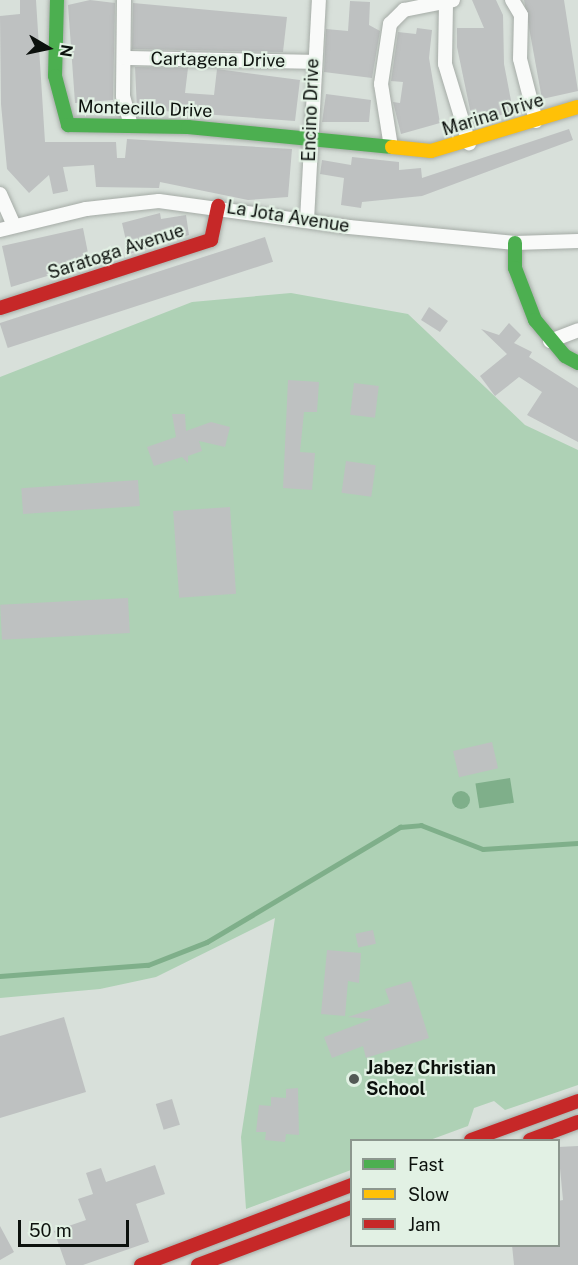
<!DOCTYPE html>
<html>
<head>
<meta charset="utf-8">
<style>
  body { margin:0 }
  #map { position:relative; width:578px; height:1265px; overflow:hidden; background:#d8e0da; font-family:"Public Sans",sans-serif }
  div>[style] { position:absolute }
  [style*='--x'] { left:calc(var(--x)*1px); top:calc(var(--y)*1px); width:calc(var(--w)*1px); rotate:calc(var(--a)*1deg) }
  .green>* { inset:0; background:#aed1b5 }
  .water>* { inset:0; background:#7faf8a; transform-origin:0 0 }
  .round { border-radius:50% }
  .stream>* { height:4.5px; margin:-2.25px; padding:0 2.25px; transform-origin:2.25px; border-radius:2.25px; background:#7faf8a }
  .building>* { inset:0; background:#bec1c1; transform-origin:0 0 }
  .roads { filter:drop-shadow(0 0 2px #a5aba6) drop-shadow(0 0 2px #a5aba6) }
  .street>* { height:14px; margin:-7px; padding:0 7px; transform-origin:7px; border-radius:7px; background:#f9faf9 }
  .fast>* { height:14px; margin:-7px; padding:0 7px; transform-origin:7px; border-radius:7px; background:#4caf50 }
  .slow>* { height:14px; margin:-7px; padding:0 7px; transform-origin:7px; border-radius:7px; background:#ffc107 }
  .jam>* { height:14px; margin:-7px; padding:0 7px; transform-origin:7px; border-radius:7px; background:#c62828 }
  .dots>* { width:16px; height:16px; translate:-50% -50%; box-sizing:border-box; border:3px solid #e2f1e4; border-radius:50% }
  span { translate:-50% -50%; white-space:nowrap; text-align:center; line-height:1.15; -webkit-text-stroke:4.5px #e2f1e4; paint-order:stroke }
  .street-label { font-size:18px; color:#0c110d }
  .poi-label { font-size:18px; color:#0c110d; font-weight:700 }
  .left { translate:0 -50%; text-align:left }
  .legend { position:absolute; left:350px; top:1139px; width:210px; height:108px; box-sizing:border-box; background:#e2f1e4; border:2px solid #8c978e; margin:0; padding:8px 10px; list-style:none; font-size:18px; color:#0c110d }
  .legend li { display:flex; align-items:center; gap:12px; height:30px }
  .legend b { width:30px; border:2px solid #8c978e }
  .north { position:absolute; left:18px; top:18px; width:60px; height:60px; -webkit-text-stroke:4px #e2f1e4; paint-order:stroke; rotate:99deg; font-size:16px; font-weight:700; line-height:24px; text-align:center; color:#0c110d }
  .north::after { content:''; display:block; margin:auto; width:21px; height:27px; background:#0c110d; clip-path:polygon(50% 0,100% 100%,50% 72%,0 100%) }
  .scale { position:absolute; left:18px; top:1220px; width:111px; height:27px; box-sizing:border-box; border:3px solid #0c110d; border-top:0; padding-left:8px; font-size:18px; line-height:21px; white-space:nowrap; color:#0c110d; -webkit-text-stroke:4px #e2f1e4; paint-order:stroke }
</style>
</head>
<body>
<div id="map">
  <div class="green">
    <i style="clip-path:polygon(291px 293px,408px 314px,525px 425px,578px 450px,578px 1085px,505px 1110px,494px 1101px,474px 1108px,468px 1126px,430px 1140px,352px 1140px,351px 1170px,246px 1209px,241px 1137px,275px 918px,156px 977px,100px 989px,0 998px,0 377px,192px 302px)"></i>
  </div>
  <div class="water">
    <i style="left:510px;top:778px;width:25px;height:35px;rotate:81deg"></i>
    <i class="round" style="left:452px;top:791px;width:18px;height:18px"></i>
  </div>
  <div class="stream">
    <i style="--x:0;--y:976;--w:148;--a:-4.3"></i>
    <i style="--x:148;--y:965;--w:63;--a:-21.3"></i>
    <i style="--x:207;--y:942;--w:225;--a:-30.8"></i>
    <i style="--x:400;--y:827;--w:21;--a:-5"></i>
    <i style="--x:421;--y:825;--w:66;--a:21.2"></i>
    <i style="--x:483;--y:849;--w:95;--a:-3.6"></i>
  </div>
  <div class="building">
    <i style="clip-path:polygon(20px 0,36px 0,45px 142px,116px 142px,117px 158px,125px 158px,127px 139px,292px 149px,288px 197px,248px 200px,160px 182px,159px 188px,96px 187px,94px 165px,63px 167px,68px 191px,53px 194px,49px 175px,29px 193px,7px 169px,1px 104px,0 16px,20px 14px)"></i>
    <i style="clip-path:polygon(90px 0,115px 3px,113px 100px,75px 103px,68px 5px)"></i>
    <i style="clip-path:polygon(472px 0,496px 0,503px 15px,504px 64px,513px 111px,473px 124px,457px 47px,457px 28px,484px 28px)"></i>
    <i style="clip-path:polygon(524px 0,564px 0,578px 91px,542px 99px)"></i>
    <i style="clip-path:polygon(350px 1px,370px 2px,369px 25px,380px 31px,372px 78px,324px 72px,326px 29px,348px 31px)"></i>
    <i style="clip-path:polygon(133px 3px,287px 17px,283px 52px,132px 49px)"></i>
    <i style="clip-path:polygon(417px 28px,432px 30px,429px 58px,440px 123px,401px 134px,393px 102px,400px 103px,403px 82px,391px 81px,398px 32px,416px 34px)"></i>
    <i style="clip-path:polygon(135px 67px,188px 68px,185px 93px,214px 95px,217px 69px,300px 80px,295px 121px,137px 109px)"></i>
    <i style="clip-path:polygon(326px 94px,371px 100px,369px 122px,322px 122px)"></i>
    <i style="clip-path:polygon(569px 129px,573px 140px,422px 196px,362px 202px,361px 208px,341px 205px,344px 178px,320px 174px,322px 160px,351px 165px,352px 157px,399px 162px,399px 170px,421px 168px,422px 178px)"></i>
    <i style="clip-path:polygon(160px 213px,161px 219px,186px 215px,189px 235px,129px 254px,122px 223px)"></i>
    <i style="clip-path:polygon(83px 228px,90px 263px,11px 287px,2px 246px)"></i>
    <i style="left:265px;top:237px;width:26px;height:279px;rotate:72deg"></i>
    <i style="clip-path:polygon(429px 307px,448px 321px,440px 332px,421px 320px)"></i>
    <i style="clip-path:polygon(509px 323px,521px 335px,514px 343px,532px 352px,529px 357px,578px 388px,578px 442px,527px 415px,542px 392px,519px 377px,495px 396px,480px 376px,507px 354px,481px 329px,499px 335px)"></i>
    <i style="clip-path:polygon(288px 380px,319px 382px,317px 412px,304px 412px,300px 452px,315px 453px,312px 490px,283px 488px)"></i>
    <i style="left:354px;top:383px;width:25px;height:32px;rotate:7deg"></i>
    <i style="clip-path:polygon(172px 414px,185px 414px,186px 431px,211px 422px,230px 427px,225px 447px,199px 441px,202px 451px,188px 456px,188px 463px,182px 457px,154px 466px,147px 447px,176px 437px)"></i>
    <i style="left:346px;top:461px;width:30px;height:32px;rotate:8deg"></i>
    <i style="left:138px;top:480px;width:26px;height:117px;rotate:86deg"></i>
    <i style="left:230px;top:507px;width:87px;height:57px;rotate:86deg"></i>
    <i style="left:128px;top:598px;width:35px;height:128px;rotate:87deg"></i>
    <i style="left:492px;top:742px;width:27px;height:40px;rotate:77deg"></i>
    <i style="left:373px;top:930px;width:14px;height:18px;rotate:78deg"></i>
    <i style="clip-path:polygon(327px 950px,361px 953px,359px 983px,348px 981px,345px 1016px,321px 1014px)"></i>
    <i style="clip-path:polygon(411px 981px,429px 1038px,366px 1058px,363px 1046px,332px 1058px,324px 1037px,372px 1019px,348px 1017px,390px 1003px,385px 989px)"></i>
    <i style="clip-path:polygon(64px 1017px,86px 1092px,0 1118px,0 1036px)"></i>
    <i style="clip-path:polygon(298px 1088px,299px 1135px,286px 1134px,285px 1142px,265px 1140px,266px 1132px,256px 1132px,259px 1105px,271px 1106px,271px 1097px,286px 1098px,286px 1089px)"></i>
    <i style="left:172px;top:1099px;width:27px;height:17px;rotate:73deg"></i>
    <i style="clip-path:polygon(578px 1146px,578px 1265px,514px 1265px,512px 1245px,558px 1245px,558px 1201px,563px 1200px,558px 1147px)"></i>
    <i style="clip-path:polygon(155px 1165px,165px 1194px,136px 1204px,149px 1242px,83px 1265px,66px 1265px,54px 1231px,86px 1220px,78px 1199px,93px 1194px,86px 1173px,101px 1168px,106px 1182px)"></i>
    <i style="clip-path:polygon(0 1226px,14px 1252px,0 1260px)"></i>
  </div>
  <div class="roads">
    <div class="street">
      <i style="--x:124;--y:0;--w:96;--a:90.6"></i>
      <i style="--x:123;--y:96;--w:30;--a:75"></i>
      <i style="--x:512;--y:0;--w:17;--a:59"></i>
      <i style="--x:521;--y:15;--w:44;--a:91.3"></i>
      <i style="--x:520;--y:59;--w:64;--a:75.5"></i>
      <i style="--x:446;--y:4;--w:60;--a:91"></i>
      <i style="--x:445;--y:64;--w:83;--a:73.1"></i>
      <i style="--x:124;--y:58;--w:188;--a:1.2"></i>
      <i style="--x:391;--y:147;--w:64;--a:-99"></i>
      <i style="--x:381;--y:84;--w:61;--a:-81.5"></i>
      <i style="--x:390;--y:24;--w:20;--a:-45"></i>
      <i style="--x:404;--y:10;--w:50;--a:-11.5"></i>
      <i style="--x:0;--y:194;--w:34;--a:66"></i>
      <i style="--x:307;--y:220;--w:220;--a:-86.9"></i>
      <i style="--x:0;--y:230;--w:89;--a:-13.7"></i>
      <i style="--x:86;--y:209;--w:73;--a:-6.3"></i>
      <i style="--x:159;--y:201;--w:192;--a:7.8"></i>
      <i style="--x:349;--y:227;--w:167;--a:5.5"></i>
      <i style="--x:515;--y:243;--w:63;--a:-1.8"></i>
      <i style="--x:550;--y:341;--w:30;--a:-21"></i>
    </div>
    <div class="fast">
      <i style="--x:57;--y:0;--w:76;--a:91.5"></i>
      <i style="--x:55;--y:76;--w:51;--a:75.1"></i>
      <i style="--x:68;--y:125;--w:120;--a:1"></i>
      <i style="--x:188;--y:127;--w:205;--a:5.6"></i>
      <i style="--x:515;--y:243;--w:25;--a:90"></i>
      <i style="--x:515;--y:268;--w:56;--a:69"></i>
      <i style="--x:535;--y:320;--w:47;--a:50.2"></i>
      <i style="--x:565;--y:356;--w:15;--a:28"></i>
    </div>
    <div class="slow">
      <i style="--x:392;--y:147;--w:39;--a:6"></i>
      <i style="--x:431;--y:151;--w:153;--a:-16.7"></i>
    </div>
    <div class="jam">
      <i style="--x:0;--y:308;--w:222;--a:-17.9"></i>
      <i style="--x:211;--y:240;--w:35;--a:-78"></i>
      <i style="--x:471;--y:1140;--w:114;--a:-20"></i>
      <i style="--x:530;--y:1140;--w:51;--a:-20.6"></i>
      <i style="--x:141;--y:1265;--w:226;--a:-20.8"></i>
      <i style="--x:198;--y:1265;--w:165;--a:-20.6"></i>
    </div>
  </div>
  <div class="dots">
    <i style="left:354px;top:1079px;background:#535955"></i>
  </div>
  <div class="street-label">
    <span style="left:218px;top:60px;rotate:1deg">Cartagena Drive</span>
    <span style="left:145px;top:109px;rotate:2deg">Montecillo Drive</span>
    <span style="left:311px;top:110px;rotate:-88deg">Encino Drive</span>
    <span style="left:493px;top:115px;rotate:-17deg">Marina Drive</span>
    <span style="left:288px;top:217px;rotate:9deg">La Jota Avenue</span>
    <span style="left:116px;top:252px;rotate:-18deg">Saratoga Avenue</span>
  </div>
  <div class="poi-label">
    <span class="left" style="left:366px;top:1079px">Jabez Christian<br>School</span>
  </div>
  <ul class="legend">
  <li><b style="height:8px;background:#4caf50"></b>Fast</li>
  <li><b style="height:8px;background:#ffc107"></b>Slow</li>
  <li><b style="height:8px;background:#c62828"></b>Jam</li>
  </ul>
  <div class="north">N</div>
  <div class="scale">50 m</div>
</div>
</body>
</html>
